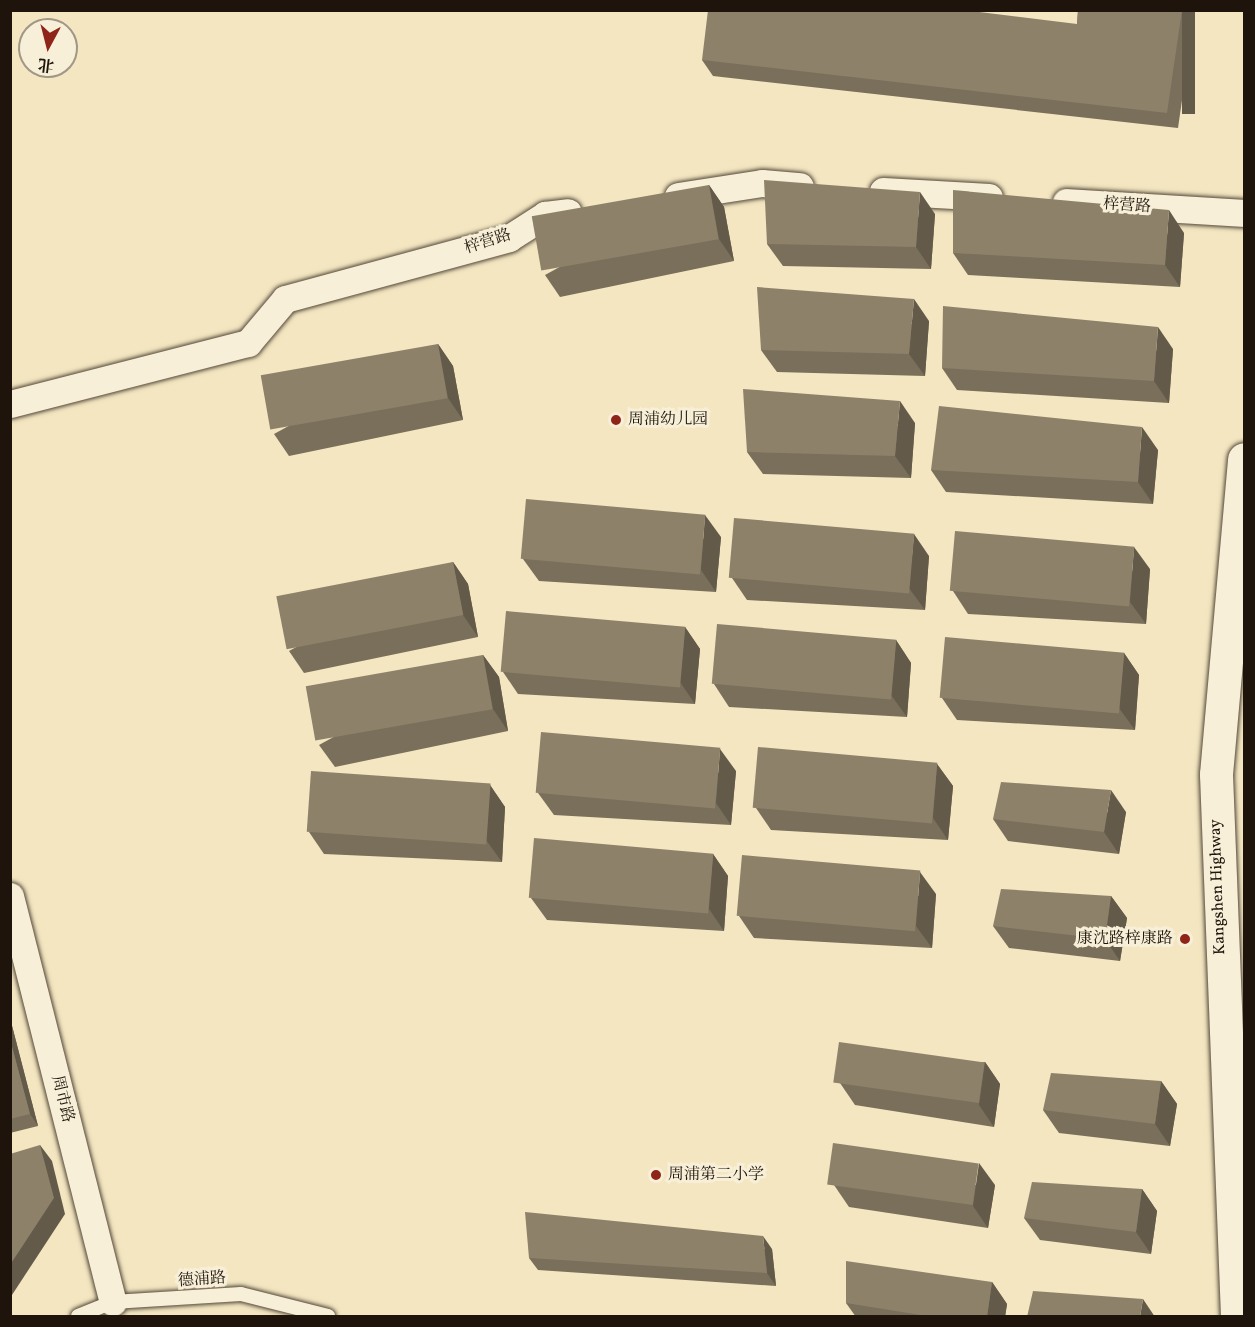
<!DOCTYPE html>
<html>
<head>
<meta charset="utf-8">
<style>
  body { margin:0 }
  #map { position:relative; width:1255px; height:1327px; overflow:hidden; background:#f3e6c1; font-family:Vollkorn,"Noto Serif SC",serif }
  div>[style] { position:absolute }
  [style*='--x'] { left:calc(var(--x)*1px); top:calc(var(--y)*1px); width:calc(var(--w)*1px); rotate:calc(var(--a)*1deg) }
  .roads { filter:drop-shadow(0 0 2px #544839) drop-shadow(0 0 2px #544839) }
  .service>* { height:14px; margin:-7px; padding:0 7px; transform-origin:7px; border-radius:7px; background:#f7efd7 }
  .minor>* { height:27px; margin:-13.5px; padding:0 13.5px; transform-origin:13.5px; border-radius:13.5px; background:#f7efd7 }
  .tertiary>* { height:33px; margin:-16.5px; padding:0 16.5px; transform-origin:16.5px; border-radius:16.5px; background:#f7efd7 }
  .wall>* { inset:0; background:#796f5b }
  .shaded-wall>* { inset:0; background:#635a4a; transform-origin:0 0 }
  .building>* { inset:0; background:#8d816a; transform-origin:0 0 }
  .dots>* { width:16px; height:16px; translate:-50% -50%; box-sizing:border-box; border:3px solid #f7efd7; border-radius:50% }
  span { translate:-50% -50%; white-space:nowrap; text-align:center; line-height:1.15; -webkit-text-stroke:6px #f7efd7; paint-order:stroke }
  .street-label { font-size:16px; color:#1f140c }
  .poi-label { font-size:16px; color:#1f140c }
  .left { translate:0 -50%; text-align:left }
  .right { translate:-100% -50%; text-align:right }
  .frame { position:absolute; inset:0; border:12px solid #1f140c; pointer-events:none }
  .north { position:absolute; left:18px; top:18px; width:60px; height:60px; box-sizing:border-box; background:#f7efd7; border:2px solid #a19786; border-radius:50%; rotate:187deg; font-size:16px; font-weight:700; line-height:24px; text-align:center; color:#1f140c }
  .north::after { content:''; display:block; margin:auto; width:21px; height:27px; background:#8f2418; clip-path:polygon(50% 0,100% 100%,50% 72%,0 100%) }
</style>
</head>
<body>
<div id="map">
  <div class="roads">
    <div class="service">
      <i style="--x:78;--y:1316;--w:38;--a:-22"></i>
      <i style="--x:113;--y:1302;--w:128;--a:-3.6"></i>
      <i style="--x:241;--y:1294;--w:90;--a:14.2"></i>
    </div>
    <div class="minor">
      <i style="--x:883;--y:191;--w:106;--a:3.2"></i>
      <i style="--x:678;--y:196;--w:85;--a:-8.8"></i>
      <i style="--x:762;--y:183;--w:38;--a:5"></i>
      <i style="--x:1066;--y:202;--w:178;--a:3.5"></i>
      <i style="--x:10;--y:404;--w:246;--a:-14.4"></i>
      <i style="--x:248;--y:343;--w:57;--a:-49.9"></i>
      <i style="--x:285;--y:299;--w:232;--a:-15.2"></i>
      <i style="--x:509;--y:238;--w:43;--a:-32.6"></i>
      <i style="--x:545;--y:215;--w:23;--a:-7"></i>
      <i style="--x:10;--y:896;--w:419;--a:75.8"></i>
    </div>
    <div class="tertiary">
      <i style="--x:1237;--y:1316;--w:542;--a:-92.22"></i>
      <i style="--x:1216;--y:774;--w:316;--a:-84.9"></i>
    </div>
  </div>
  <div class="wall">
    <i style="clip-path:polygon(1078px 10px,1195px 10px,1178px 128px,713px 76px,702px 60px,1077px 24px)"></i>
    <i style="clip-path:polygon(709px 185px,724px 207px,734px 261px,560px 297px,545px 275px)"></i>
    <i style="clip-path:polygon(935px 214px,931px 269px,783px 266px,767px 244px)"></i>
    <i style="clip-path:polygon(1184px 233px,1180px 287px,968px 275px,953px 253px)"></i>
    <i style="clip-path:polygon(929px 321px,925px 376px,777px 372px,761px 350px)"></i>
    <i style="clip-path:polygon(438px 344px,453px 366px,463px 420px,289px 456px,274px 434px)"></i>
    <i style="clip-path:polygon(1173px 349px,1169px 403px,957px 390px,942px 368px)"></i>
    <i style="clip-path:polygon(915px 423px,911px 478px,763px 474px,747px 452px)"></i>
    <i style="clip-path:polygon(1158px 450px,1153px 504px,946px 492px,931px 470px)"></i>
    <i style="clip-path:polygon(721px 537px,716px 592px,539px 581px,523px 559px)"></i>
    <i style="clip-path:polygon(929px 556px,925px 610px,747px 600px,732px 578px)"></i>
    <i style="clip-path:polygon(453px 562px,468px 584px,478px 637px,304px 673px,289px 651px)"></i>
    <i style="clip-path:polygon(1150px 569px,1146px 624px,968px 614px,953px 591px)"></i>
    <i style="clip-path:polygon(685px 627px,700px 649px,695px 704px,518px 694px,503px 672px)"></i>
    <i style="clip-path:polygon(896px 640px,911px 663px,907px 717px,729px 707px,714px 684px)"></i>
    <i style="clip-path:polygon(1124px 653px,1139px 675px,1135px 730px,957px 720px,942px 698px)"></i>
    <i style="clip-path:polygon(483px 655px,499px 677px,508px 731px,335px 767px,319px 745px)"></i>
    <i style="clip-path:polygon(937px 764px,953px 786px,948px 840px,771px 830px,756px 808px)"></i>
    <i style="clip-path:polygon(736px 771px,731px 825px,554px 815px,538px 793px)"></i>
    <i style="clip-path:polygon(490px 785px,505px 807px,502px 862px,324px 854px,309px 832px)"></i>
    <i style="clip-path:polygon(1126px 812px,1119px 854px,1008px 841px,993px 819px)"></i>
    <i style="clip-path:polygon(713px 854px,728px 876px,724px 931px,547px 920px,531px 898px)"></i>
    <i style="clip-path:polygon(936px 894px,932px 948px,754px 938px,739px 916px)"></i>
    <i style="clip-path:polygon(1111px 896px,1127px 918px,1120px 961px,1009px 948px,993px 926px)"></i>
    <i style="clip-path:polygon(10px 1018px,38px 1126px,10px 1133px)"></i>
    <i style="clip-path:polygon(985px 1062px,1000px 1084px,994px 1127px,855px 1105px,840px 1083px)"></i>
    <i style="clip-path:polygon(1161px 1081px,1177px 1104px,1170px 1146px,1059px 1133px,1043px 1110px)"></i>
    <i style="clip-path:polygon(834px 1185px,995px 1185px,988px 1228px,849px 1207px)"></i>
    <i style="clip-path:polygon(1142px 1189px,1157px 1211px,1151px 1254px,1040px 1240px,1024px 1218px)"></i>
    <i style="clip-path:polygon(772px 1249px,776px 1286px,538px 1270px,529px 1258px)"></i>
    <i style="clip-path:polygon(992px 1282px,1007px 1304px,1005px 1317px,856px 1317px,846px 1303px)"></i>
  </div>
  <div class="shaded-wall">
    <i style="left:1182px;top:10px;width:13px;height:104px"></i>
    <i style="clip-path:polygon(709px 185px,724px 207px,734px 261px,719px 239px)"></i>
    <i style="clip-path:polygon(920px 192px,935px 214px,931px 269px,916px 247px)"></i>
    <i style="clip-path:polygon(1169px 210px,1184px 233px,1180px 287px,1165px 265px)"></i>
    <i style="clip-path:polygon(914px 299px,929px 321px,925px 376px,909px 354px)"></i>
    <i style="clip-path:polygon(1158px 327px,1173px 349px,1169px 403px,1154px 381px)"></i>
    <i style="clip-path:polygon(438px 344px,453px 366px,463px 420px,448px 398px)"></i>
    <i style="clip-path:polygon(900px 401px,915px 423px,911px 478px,895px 456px)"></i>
    <i style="clip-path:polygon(1142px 427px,1158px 450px,1153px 504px,1138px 482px)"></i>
    <i style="clip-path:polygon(705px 515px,721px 537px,716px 592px,701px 570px)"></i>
    <i style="clip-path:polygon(914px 534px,929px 556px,925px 610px,909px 588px)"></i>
    <i style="clip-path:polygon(1134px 547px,1150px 569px,1146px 624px,1130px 602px)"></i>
    <i style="clip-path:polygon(453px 562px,468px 584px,478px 637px,463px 615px)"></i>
    <i style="clip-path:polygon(685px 627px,700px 649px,695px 704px,680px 682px)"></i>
    <i style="clip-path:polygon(896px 640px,911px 663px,907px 717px,891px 695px)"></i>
    <i style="clip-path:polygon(1124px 653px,1139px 675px,1135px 730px,1119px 708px)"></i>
    <i style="clip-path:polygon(483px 655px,499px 677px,508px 731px,493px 709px)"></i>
    <i style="clip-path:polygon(720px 749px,736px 771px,731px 825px,716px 803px)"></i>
    <i style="clip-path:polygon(937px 764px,953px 786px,948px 840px,933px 818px)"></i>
    <i style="clip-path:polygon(490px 785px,505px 807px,502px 862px,486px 840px)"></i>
    <i style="clip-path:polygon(1111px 790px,1126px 812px,1119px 854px,1104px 832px)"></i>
    <i style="clip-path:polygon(713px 854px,728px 876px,724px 931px,709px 909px)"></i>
    <i style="clip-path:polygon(920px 872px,936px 894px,932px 948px,916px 926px)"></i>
    <i style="clip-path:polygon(1111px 896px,1127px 918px,1120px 961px,1105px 939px)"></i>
    <i style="clip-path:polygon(10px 1018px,38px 1126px,30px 1114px,10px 1039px)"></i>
    <i style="clip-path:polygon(985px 1062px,1000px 1084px,994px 1127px,979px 1105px)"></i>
    <i style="clip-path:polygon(1161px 1081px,1177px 1104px,1170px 1146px,1155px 1124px)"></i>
    <i style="clip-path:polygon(40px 1145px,52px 1161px,65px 1214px,10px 1298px,10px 1265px)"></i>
    <i style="clip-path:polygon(979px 1163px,995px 1185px,988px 1228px,973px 1206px)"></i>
    <i style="clip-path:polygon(1142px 1189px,1157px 1211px,1151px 1254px,1136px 1232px)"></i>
    <i style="clip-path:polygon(763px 1236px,772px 1249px,776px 1286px,767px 1273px)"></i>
    <i style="clip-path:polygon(992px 1282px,1007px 1304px,1005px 1317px,987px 1317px)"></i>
    <i style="clip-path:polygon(1143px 1299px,1155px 1317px,1140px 1317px)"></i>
  </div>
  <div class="building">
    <i style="clip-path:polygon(708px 10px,963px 10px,1077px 24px,1078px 10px,1182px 10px,1167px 113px,702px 60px)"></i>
    <i style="clip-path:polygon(764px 180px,920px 192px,916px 247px,767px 244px)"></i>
    <i style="left:709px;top:185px;width:55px;height:180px;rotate:80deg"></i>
    <i style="clip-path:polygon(953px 190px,1169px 210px,1165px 265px,953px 253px)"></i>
    <i style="clip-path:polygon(757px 287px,914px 299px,909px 354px,761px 350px)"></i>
    <i style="clip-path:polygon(943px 306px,1158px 327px,1154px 381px,942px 368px)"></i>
    <i style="left:438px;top:344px;width:55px;height:180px;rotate:80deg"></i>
    <i style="clip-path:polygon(743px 389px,900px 401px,895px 456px,747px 452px)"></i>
    <i style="clip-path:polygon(939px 406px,1142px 427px,1138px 482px,931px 470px)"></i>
    <i style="left:526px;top:499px;width:180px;height:60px;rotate:5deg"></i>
    <i style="left:734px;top:518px;width:181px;height:60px;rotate:5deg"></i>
    <i style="left:955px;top:531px;width:180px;height:60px;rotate:5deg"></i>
    <i style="left:453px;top:562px;width:54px;height:180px;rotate:79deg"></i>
    <i style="left:506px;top:611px;width:180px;height:61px;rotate:5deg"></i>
    <i style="left:717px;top:624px;width:180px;height:60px;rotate:5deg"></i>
    <i style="left:945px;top:637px;width:180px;height:61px;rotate:5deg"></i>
    <i style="left:483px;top:655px;width:55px;height:180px;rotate:80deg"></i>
    <i style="left:541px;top:732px;width:180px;height:61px;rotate:5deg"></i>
    <i style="left:758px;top:747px;width:180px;height:61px;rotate:5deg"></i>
    <i style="left:311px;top:771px;width:180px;height:61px;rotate:4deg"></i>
    <i style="clip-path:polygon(1001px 782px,1111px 790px,1104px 832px,993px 819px)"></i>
    <i style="left:534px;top:838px;width:180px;height:60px;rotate:5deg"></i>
    <i style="left:742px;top:855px;width:179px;height:61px;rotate:5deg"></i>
    <i style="clip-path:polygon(1001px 889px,1111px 896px,1105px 939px,993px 926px)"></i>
    <i style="clip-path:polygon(10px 1039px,30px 1114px,10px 1119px)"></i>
    <i style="left:839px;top:1042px;width:147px;height:41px;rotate:8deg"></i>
    <i style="clip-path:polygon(1051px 1073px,1161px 1081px,1155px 1124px,1043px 1110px)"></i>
    <i style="left:833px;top:1143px;width:147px;height:42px;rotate:8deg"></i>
    <i style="clip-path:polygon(40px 1145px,54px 1198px,10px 1265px,10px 1154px)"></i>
    <i style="clip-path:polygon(1032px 1182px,1142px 1189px,1136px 1232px,1024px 1218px)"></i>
    <i style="clip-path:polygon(525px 1212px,763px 1236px,767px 1273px,529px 1258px)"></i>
    <i style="clip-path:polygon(846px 1261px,992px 1282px,987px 1317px,933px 1317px,846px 1303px)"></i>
    <i style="clip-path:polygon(1033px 1291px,1143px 1299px,1140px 1317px,1027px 1317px)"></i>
  </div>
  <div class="dots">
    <i style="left:616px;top:420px;background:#8f2418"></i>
    <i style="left:1185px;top:939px;background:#8f2418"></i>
    <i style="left:656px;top:1175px;background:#8f2418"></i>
  </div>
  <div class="street-label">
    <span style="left:1127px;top:206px;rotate:4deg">梓营路</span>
    <span style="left:488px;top:242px;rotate:-18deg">梓营路</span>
    <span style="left:1218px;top:887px;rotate:-92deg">Kangshen Highway</span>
    <span style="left:62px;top:1099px;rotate:76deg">周市路</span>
    <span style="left:202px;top:1280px;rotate:-4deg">德浦路</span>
  </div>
  <div class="poi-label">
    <span class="left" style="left:628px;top:420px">周浦幼儿园</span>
    <span class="right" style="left:1173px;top:939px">康沈路梓康路</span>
    <span class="left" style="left:668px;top:1175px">周浦第二小学</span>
  </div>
  <div class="frame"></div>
  <div class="north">北</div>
</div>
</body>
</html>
